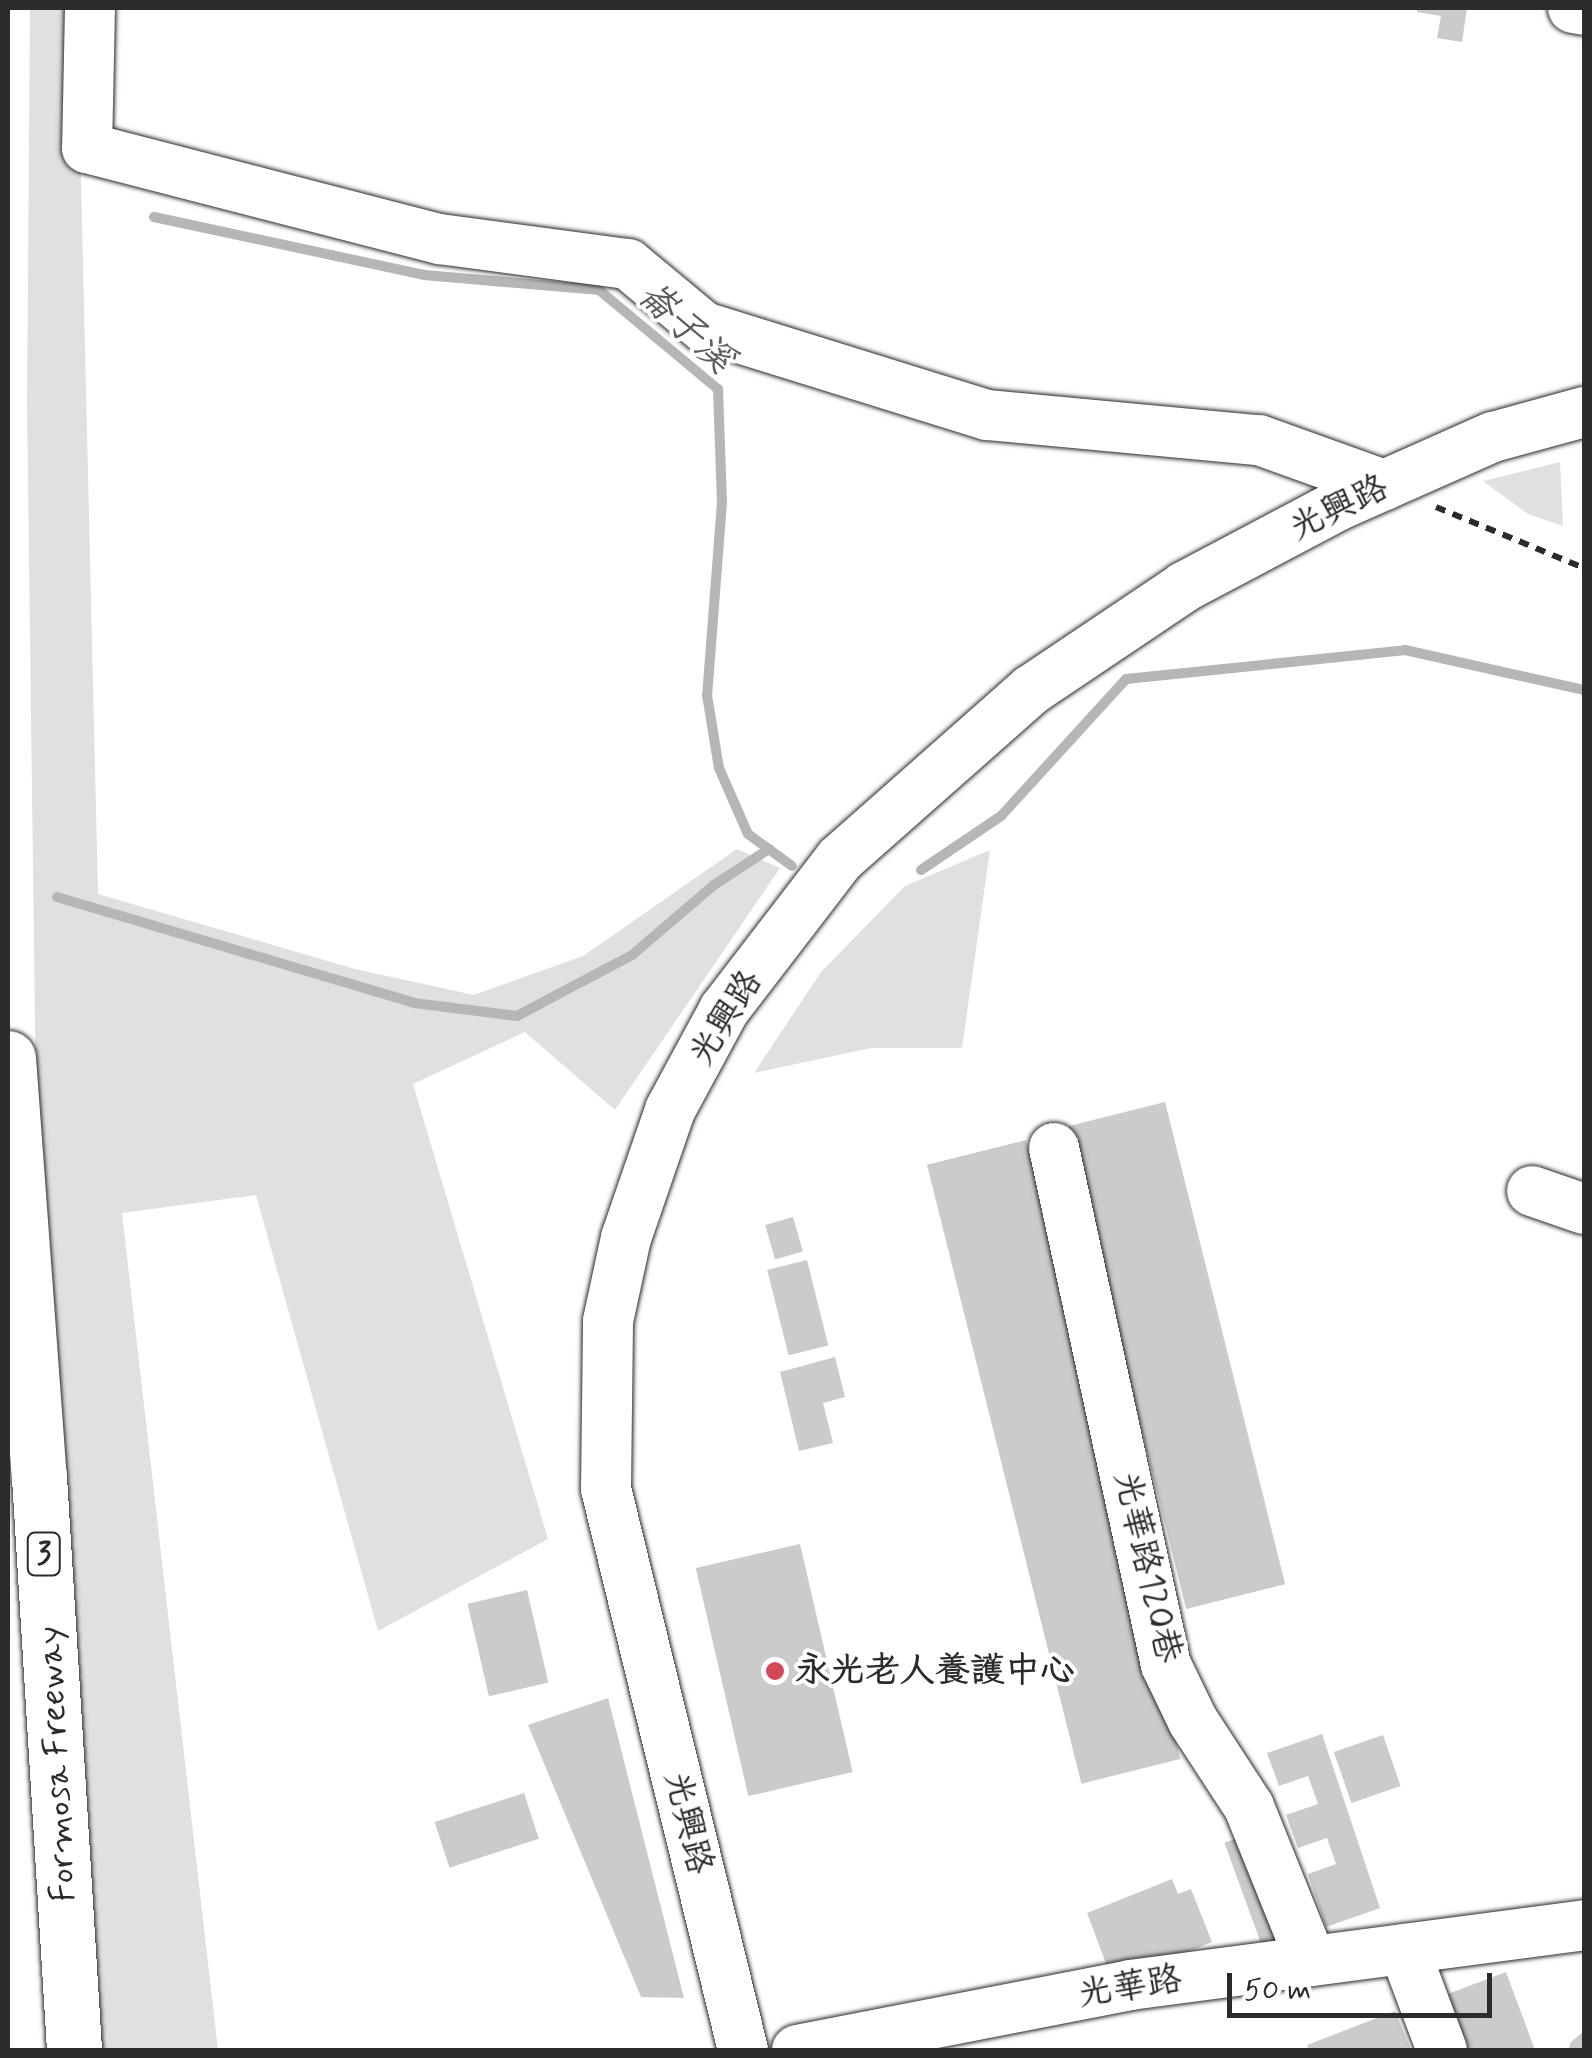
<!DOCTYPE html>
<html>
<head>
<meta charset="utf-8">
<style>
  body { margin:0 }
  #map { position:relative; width:1592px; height:2058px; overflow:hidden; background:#fff; font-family:Mynerve,"LXGW WenKai TC",sans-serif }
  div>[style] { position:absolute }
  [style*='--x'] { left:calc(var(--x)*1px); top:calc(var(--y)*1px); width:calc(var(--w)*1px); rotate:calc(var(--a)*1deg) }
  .green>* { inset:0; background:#e0e0e0 }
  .stream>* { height:10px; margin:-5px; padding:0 5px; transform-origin:5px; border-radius:5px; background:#b6b6b6 }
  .building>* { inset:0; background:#cbcbcb; transform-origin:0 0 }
  .path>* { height:6px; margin-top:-3px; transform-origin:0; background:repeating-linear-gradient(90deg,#2b2b2b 0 10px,transparent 0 18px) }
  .roads { filter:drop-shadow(0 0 2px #2b2b2b) drop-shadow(0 0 2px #2b2b2b) }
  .minor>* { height:50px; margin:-25px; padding:0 25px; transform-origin:25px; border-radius:25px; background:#fff }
  .highway>* { height:55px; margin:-27.5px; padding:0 27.5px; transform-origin:27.5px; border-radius:27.5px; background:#fff }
  .dots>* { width:28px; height:28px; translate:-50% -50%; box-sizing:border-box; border:5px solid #fff; border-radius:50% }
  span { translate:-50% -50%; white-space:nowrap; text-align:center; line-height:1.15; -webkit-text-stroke:8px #fff; paint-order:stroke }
  .shield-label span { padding:2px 8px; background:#fff; border:2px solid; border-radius:8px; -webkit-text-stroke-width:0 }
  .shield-label { font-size:32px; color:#2b2b2b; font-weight:700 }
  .street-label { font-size:35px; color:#2b2b2b }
  .poi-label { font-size:35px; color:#2b2b2b; font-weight:700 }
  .left { translate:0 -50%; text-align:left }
  .water-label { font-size:38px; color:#5c5c5c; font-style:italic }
  .frame { position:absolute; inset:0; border:10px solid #2b2b2b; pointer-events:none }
  .scale { position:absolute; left:1227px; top:1973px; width:265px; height:45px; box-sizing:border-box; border:5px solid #2b2b2b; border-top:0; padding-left:12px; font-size:30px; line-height:35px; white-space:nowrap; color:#2b2b2b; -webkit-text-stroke:8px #fff; paint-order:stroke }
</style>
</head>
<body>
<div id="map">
  <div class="green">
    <i style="clip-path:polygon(30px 8px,82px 8px,81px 180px,98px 894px,355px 969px,474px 995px,583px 956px,737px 849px,780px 868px,615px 1110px,525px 1032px,413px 1084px,548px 1539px,378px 1631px,256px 1195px,122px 1213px,218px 2050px,101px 2050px,36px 1100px,27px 404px)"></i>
    <i style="clip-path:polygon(1560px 462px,1563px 526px,1528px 514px,1483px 481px)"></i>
    <i style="clip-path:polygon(990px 850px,962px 1048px,871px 1048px,754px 1073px,821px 972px,905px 886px)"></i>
  </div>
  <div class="stream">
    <i style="--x:154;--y:217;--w:276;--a:12.1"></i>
    <i style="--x:424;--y:275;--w:176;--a:4.9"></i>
    <i style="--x:599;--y:290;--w:155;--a:39.8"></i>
    <i style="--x:718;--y:389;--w:113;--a:88"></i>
    <i style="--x:722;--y:502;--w:194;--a:94.4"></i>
    <i style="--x:707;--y:695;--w:74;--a:80.7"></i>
    <i style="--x:719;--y:768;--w:72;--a:66.3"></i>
    <i style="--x:748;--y:834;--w:54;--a:36"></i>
    <i style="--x:921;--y:870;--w:97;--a:-34"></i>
    <i style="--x:1001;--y:816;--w:185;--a:-47.6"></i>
    <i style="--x:1126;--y:679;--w:281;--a:-5.9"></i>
    <i style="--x:1405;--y:650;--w:183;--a:12.6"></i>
    <i style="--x:57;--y:897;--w:372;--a:16.5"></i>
    <i style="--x:414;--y:1003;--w:104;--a:7.2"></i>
    <i style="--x:517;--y:1016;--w:130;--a:-27.9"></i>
    <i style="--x:632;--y:955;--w:108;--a:-40.5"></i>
    <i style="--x:714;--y:885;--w:66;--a:-33.2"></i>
  </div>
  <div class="building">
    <i style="clip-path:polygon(1417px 8px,1467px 8px,1462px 42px,1437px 38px,1441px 16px,1417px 12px)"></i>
    <i style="left:1165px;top:1102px;width:497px;height:102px;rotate:76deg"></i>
    <i style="left:1026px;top:1140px;width:638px;height:102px;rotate:76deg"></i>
    <i style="left:793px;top:1217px;width:36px;height:29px;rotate:74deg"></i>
    <i style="left:807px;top:1260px;width:88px;height:41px;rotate:76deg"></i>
    <i style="clip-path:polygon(835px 1357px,845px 1397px,823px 1403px,833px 1443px,799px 1451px,780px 1372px)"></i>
    <i style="left:800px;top:1544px;width:234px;height:107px;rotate:77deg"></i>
    <i style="left:527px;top:1590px;width:95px;height:61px;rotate:77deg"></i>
    <i style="clip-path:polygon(608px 1698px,684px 1998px,641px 1997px,528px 1725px)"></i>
    <i style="clip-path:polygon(1322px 1734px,1380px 1908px,1326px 1927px,1308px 1874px,1336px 1864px,1327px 1838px,1298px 1848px,1286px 1815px,1318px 1804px,1308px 1776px,1279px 1786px,1267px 1753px)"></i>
    <i style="left:1383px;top:1735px;width:54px;height:52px;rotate:71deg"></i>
    <i style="left:524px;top:1793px;width:48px;height:94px;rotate:72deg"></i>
    <i style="left:1246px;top:1835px;width:117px;height:23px;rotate:70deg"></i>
    <i style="clip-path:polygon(1172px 1879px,1178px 1894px,1191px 1889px,1212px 1942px,1113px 1982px,1087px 1913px)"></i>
    <i style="clip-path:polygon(1506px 1972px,1535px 2050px,1466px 2050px,1445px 1995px)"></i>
    <i style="clip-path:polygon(1395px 2011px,1411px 2050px,1309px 2050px,1307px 2045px)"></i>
    <i style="clip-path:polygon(1584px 2031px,1584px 2050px,1568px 2050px,1571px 2042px)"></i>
  </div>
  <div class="path">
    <i style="--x:1436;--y:507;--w:160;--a:22.4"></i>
  </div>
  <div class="roads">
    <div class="minor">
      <i style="--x:90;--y:8;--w:140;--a:91.2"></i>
      <i style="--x:87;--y:148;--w:365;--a:14.5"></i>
      <i style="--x:440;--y:239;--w:190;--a:7.6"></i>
      <i style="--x:628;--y:264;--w:99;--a:39.7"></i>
      <i style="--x:704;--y:327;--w:296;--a:17.3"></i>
      <i style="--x:987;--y:415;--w:273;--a:5.3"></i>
      <i style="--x:1259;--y:440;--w:133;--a:19.8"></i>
      <i style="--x:1573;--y:8;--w:11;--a:10"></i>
      <i style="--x:1054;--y:1148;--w:529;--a:77.78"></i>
      <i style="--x:1166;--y:1665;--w:62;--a:64.3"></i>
      <i style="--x:1193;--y:1721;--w:103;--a:56.9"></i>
      <i style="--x:1249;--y:1807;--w:166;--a:68.1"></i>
      <i style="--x:1532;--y:1191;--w:55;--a:19.1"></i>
      <i style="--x:1404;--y:1949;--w:108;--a:69.4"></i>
      <i style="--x:743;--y:2050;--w:577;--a:-103.72"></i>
      <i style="--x:606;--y:1489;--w:168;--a:-89.3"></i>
      <i style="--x:608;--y:1321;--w:85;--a:-77.8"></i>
      <i style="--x:626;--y:1238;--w:135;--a:-71"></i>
      <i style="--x:670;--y:1110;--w:114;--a:-61.6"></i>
      <i style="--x:724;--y:1010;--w:190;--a:-52.5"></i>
      <i style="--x:840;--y:859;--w:255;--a:-41.5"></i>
      <i style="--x:1031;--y:690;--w:184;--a:-33.9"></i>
      <i style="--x:1184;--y:587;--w:173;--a:-27.9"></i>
      <i style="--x:1337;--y:506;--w:171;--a:-23.9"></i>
      <i style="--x:1493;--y:437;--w:94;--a:-15.4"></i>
      <i style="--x:797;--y:2050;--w:339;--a:-11"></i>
      <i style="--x:1130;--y:1985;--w:458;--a:-7.5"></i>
    </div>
    <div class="highway">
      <i style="--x:8;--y:1058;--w:420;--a:85.8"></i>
      <i style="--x:39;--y:1477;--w:574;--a:86.5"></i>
    </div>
  </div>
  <div class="dots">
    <i style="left:775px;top:1671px;background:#d1495b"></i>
  </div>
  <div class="shield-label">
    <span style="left:44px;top:1554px">3</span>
  </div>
  <div class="street-label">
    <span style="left:1339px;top:508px;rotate:-26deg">光興路</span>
    <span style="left:726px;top:1018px;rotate:-58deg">光興路</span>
    <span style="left:1147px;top:1567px;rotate:77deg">光華路120巷</span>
    <span style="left:57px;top:1764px;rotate:-93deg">Formosa Freeway</span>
    <span style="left:688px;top:1823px;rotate:76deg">光興路</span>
    <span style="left:1130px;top:1987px;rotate:-9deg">光華路</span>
  </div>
  <div class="poi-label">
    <span class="left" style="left:795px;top:1671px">永光老人養護中心</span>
  </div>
  <div class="water-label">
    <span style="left:685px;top:328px;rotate:43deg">崙子溪</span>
  </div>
  <div class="frame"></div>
  <div class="scale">50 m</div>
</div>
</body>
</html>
